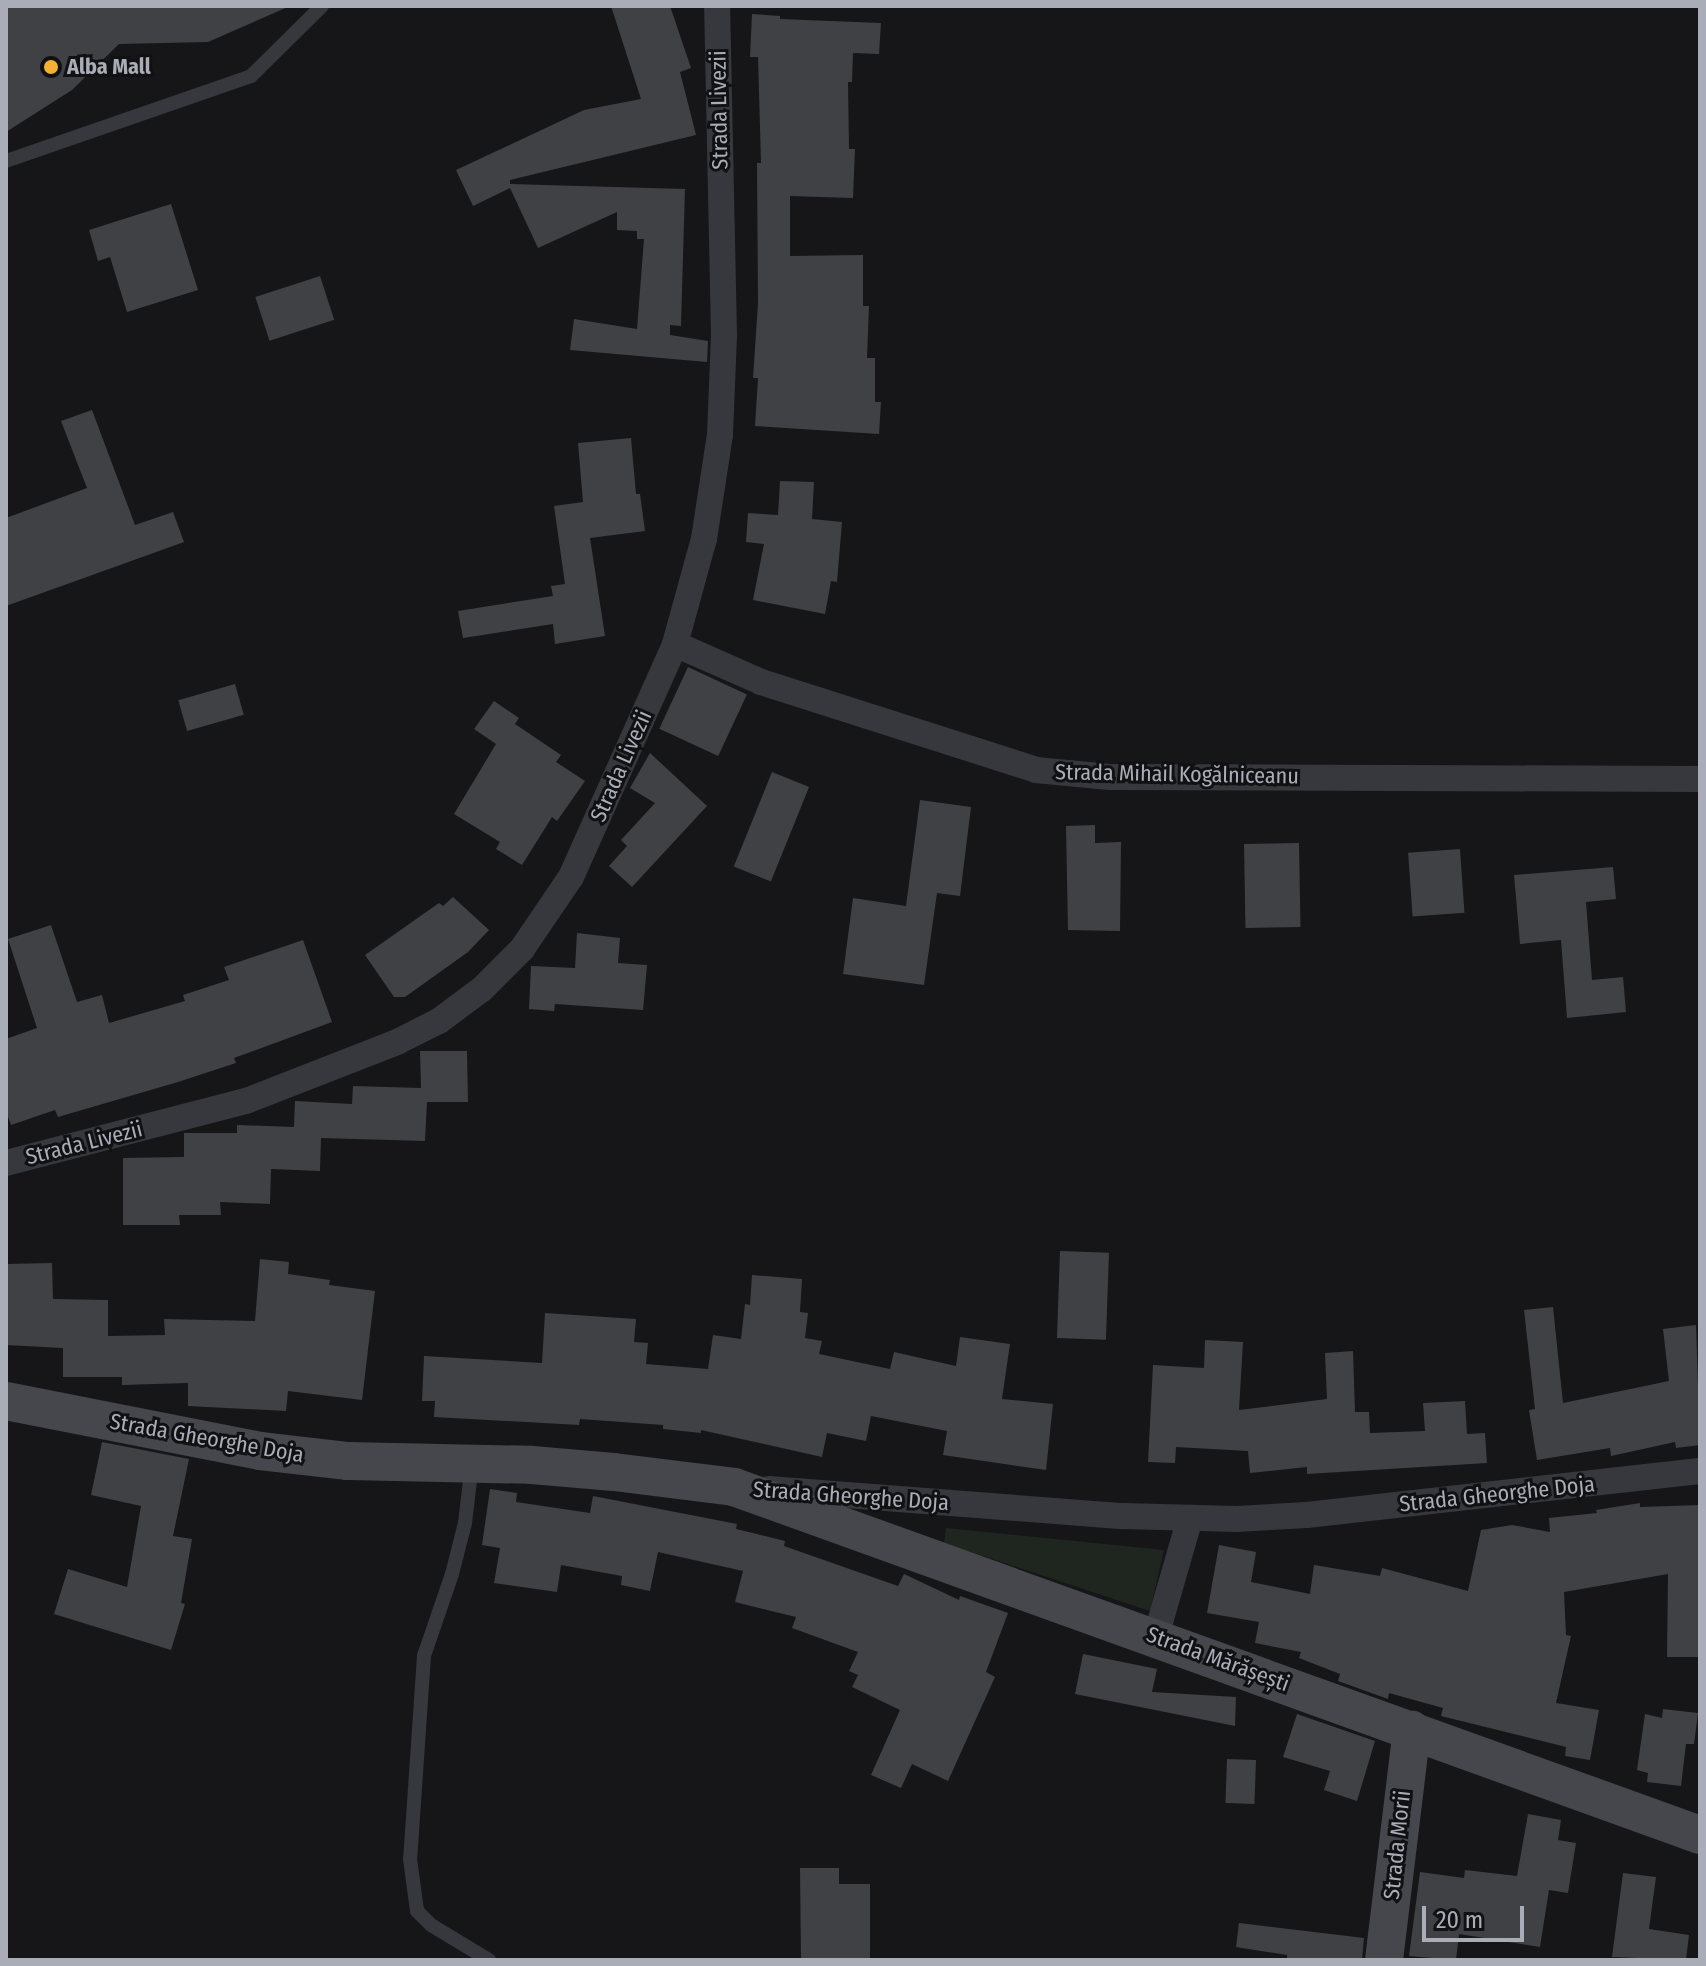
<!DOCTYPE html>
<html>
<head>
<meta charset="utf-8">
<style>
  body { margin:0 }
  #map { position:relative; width:1706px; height:1966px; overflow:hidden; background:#161618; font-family:"Fira Sans Condensed",sans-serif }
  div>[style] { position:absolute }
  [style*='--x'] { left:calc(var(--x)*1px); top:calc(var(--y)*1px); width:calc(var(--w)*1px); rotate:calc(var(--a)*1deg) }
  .green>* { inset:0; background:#1e261f }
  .building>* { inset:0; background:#404145; transform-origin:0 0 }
  .lane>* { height:14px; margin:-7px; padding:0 7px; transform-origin:7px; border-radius:7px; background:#37383d }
  .street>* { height:26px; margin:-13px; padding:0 13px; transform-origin:13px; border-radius:13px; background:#37383d }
  .secondary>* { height:38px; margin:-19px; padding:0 19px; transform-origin:19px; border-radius:19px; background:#45474d }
  .dots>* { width:22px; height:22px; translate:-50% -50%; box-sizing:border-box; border:4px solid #111113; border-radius:50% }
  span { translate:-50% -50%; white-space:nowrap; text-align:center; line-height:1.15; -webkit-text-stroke:6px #111113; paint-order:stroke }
  .poi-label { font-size:22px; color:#a8adb8; font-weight:700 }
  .left { translate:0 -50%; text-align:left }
  .street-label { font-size:22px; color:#a8adb8 }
  .frame { position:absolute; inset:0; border:8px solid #a8adb8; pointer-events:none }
  .scale { position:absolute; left:1422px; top:1906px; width:102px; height:36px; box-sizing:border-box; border:4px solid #a8adb8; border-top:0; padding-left:10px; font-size:24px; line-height:28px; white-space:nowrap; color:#a8adb8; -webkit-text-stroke:6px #111113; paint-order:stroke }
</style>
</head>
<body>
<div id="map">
  <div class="green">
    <i style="clip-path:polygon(946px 1528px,1164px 1550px,1150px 1611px,944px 1543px)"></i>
  </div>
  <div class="building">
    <i style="clip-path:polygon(6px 6px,290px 6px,208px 42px,119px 44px,72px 90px,6px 132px)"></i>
    <i style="clip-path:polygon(611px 6px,670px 6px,691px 68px,680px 72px,696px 135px,510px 180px,510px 184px,685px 189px,681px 326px,670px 325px,670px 335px,708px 341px,707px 362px,570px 350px,574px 319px,637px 329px,644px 239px,637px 239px,637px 231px,617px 230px,617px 212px,538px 248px,510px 188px,473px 206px,456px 170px,584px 110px,641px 99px)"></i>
    <i style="clip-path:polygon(752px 14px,780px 16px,780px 19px,881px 23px,879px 54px,853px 53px,852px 82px,848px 82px,849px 149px,855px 149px,853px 198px,790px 196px,790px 256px,863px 255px,863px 306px,869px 306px,867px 358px,875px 358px,875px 402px,881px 402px,879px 434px,755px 426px,758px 378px,753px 378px,758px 303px,757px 163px,761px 163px,758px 57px,750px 57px)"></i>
    <i style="clip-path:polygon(171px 204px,198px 290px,127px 312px,110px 257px,98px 261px,89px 230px)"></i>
    <i style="left:320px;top:276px;width:46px;height:68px;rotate:72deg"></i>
    <i style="clip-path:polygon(92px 410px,135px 525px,173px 512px,184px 542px,6px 606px,6px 518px,87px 488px,61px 421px)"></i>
    <i style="clip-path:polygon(631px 438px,636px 494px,640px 494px,645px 531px,590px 538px,605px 636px,555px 644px,553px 624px,463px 638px,458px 611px,553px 596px,551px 586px,565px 584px,554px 506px,583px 502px,578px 443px)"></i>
    <i style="clip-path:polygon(780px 481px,814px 482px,812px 519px,842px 522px,837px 582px,831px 581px,825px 614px,753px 600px,764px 544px,746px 542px,748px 513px,778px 515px)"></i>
    <i style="left:688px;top:667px;width:65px;height:68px;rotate:25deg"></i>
    <i style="left:235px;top:684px;width:32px;height:59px;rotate:74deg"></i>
    <i style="clip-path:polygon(494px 701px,519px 718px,515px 724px,561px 755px,556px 762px,585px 781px,557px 821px,552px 817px,522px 865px,496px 849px,500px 842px,454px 814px,496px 744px,474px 729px)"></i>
    <i style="clip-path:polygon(650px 753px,707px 806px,632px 887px,609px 866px,627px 846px,621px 840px,655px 803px,630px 788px)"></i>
    <i style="left:772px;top:772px;width:40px;height:102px;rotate:22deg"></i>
    <i style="clip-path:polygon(920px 800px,971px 807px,960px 896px,937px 893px,924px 985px,843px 974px,853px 898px,906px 906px)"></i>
    <i style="clip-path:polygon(1095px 825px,1095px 843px,1121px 842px,1120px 931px,1068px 930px,1066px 826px)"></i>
    <i style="left:1299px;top:843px;width:84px;height:55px;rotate:89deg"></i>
    <i style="left:1460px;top:849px;width:64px;height:52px;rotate:86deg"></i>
    <i style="clip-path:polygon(1613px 867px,1616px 899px,1586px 902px,1592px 980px,1623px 977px,1626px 1012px,1567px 1018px,1561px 940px,1520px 944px,1514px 875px)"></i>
    <i style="clip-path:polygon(453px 897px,489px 930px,468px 952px,405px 997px,394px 997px,365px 955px,439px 903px,443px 906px)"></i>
    <i style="clip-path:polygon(51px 925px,77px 1002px,102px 995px,109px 1023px,185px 1001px,183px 995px,229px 980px,224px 967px,303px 940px,332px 1022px,234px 1058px,236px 1063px,178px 1082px,58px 1117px,55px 1110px,11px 1125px,6px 1111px,6px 1039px,37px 1028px,8px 939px)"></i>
    <i style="clip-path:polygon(577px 933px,620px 938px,618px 963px,647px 965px,643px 1010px,555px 1004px,554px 1011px,529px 1009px,531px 966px,575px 968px)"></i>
    <i style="clip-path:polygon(420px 1051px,467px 1051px,468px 1102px,427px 1102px,425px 1141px,321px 1138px,320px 1171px,271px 1169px,270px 1204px,220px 1202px,221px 1215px,179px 1215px,180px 1225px,123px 1225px,123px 1158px,184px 1157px,184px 1133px,237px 1133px,237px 1125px,294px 1127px,295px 1101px,352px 1104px,353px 1086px,421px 1088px)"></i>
    <i style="left:1060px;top:1251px;width:49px;height:87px;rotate:2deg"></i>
    <i style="clip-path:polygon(260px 1259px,289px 1262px,288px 1274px,330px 1280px,329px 1285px,375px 1291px,362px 1400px,288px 1391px,286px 1411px,188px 1406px,188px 1383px,122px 1385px,122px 1377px,63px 1377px,63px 1348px,6px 1345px,6px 1264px,52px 1263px,53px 1299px,108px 1300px,108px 1336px,165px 1335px,164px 1319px,255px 1321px)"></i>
    <i style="clip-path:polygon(752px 1275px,802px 1279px,800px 1312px,808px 1313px,805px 1338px,822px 1341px,819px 1354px,890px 1369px,894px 1352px,956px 1366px,960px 1337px,1010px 1344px,1002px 1399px,1053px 1404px,1046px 1470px,943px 1455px,947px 1431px,871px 1416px,866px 1441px,827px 1433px,822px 1457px,701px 1430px,701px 1433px,663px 1429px,663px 1425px,580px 1419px,579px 1425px,434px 1417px,435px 1401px,422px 1401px,424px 1356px,542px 1363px,545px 1313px,636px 1319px,634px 1342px,648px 1343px,646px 1364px,708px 1369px,713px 1335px,741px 1339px,745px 1304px,750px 1305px)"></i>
    <i style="clip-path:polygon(1553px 1307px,1563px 1403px,1669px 1381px,1663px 1329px,1696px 1325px,1700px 1445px,1676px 1448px,1675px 1442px,1611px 1456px,1610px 1448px,1537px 1460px,1529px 1410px,1535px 1409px,1524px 1310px)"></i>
    <i style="clip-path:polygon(1205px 1340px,1243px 1342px,1239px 1410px,1327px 1399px,1325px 1353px,1353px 1351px,1355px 1412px,1369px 1412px,1370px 1433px,1425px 1431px,1423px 1403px,1465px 1401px,1467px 1434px,1485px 1433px,1487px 1463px,1307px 1474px,1307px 1467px,1250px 1473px,1248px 1451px,1176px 1447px,1175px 1463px,1148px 1462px,1153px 1365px,1204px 1368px)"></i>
    <i style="clip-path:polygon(102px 1442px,189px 1459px,173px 1536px,192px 1539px,181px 1603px,185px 1604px,171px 1650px,54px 1614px,68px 1569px,127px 1587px,141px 1506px,91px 1495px)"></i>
    <i style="clip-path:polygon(490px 1489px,517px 1493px,516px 1502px,590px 1513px,593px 1496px,737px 1524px,736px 1529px,785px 1541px,784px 1546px,898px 1586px,904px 1574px,959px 1600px,960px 1596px,1008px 1613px,986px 1672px,995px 1677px,948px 1781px,912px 1764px,901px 1788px,871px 1775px,900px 1710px,852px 1687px,858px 1675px,849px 1671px,858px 1652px,792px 1628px,796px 1617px,735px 1602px,743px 1571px,658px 1552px,650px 1591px,621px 1585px,622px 1576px,561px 1565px,557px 1592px,494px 1583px,500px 1548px,482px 1545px)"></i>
    <i style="clip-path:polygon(1640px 1503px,1640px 1507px,1700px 1505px,1700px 1657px,1667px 1657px,1668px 1574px,1564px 1592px,1566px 1635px,1571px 1636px,1556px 1703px,1599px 1710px,1590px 1760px,1565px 1756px,1566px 1747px,1441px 1716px,1443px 1708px,1389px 1693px,1388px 1699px,1338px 1681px,1340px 1674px,1299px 1658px,1301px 1652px,1255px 1643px,1259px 1622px,1207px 1613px,1219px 1545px,1256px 1552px,1251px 1582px,1310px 1594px,1314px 1565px,1380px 1576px,1382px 1568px,1468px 1591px,1481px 1530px,1512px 1525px,1550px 1532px,1549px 1518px,1597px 1513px,1596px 1510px)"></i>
    <i style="clip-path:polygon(1083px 1654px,1157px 1669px,1152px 1692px,1236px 1697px,1235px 1726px,1075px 1694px)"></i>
    <i style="clip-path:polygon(1663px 1709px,1698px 1713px,1694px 1744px,1686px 1744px,1681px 1786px,1647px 1782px,1648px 1773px,1637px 1770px,1645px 1714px,1662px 1718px)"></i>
    <i style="clip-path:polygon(1297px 1714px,1375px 1741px,1357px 1801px,1324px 1790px,1330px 1771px,1283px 1757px)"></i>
    <i style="left:1227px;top:1759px;width:29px;height:44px;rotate:2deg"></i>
    <i style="clip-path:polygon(1528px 1814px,1561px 1820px,1558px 1840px,1576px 1843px,1568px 1893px,1549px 1890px,1540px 1947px,1459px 1934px,1456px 1960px,1409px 1956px,1420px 1872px,1464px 1878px,1465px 1870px,1517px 1876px)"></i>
    <i style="clip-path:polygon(800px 1868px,839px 1868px,839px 1884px,870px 1884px,870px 1960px,801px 1960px)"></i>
    <i style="clip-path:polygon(1623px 1873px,1656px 1877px,1649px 1929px,1689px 1935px,1686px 1960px,1612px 1957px)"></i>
    <i style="clip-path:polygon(1239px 1923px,1364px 1938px,1362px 1960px,1287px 1960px,1287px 1955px,1236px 1947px)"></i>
  </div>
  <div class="lane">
    <i style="--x:6;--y:161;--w:259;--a:-19.1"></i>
    <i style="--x:251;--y:76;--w:100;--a:-44.6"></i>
    <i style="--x:472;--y:1464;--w:59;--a:96.8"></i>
    <i style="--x:465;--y:1523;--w:53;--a:104.3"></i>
    <i style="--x:452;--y:1574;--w:87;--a:108.9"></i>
    <i style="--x:424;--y:1656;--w:203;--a:93.9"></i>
    <i style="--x:410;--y:1859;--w:52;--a:82.3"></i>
    <i style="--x:417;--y:1911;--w:20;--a:45"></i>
    <i style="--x:431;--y:1925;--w:68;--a:31.1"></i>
  </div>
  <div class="street">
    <i style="--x:675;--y:644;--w:94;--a:23.8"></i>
    <i style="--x:761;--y:682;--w:289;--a:17.7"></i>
    <i style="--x:1036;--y:770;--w:74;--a:5.4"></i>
    <i style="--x:1110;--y:777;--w:590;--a:0.19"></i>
    <i style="--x:6;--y:1163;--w:248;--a:-14.5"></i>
    <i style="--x:246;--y:1101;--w:162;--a:-21.3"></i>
    <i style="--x:397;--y:1042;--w:47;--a:-26.6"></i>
    <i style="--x:439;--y:1021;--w:54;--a:-36.7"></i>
    <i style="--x:482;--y:989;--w:57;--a:-45"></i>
    <i style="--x:522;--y:949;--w:87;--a:-55.8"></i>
    <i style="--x:571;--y:877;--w:255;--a:-65.9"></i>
    <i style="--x:675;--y:644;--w:109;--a:-74.6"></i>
    <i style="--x:704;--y:539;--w:105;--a:-81.3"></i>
    <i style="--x:720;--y:435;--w:100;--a:-87.7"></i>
    <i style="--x:724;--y:335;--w:329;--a:-91.2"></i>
    <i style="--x:769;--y:1489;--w:355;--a:4.4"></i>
    <i style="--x:1123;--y:1516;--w:114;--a:1.5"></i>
    <i style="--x:1237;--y:1519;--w:70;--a:-3.3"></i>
    <i style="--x:1307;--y:1515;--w:395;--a:-6.4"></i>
    <i style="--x:1156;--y:1636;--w:123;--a:-73.9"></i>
  </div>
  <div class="secondary">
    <i style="--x:6;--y:1401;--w:259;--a:11.1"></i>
    <i style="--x:260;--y:1451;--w:89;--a:6.5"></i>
    <i style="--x:348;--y:1461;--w:184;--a:1.2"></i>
    <i style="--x:532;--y:1465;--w:82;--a:4.9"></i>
    <i style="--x:614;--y:1472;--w:121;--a:7.1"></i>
    <i style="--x:734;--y:1487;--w:1027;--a:19.81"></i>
    <i style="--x:1384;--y:1960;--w:232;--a:-83.1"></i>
  </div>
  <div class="dots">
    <i style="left:51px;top:67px;background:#f2b134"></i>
  </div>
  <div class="poi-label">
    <span class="left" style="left:67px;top:67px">Alba Mall</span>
  </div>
  <div class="street-label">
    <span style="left:719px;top:110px;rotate:-91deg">Strada Livezii</span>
    <span style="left:621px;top:766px;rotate:-66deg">Strada Livezii</span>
    <span style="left:1177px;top:774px;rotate:1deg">Strada Mihail Kogălniceanu</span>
    <span style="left:84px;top:1143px;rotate:-14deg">Strada Livezii</span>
    <span style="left:207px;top:1438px;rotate:10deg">Strada Gheorghe Doja</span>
    <span style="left:1497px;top:1494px;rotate:-6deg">Strada Gheorghe Doja</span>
    <span style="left:851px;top:1496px;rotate:4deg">Strada Gheorghe Doja</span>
    <span style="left:1218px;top:1659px;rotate:20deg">Strada Mărășești</span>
    <span style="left:1397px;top:1845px;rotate:-84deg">Strada Morii</span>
  </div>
  <div class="frame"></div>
  <div class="scale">20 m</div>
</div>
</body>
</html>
